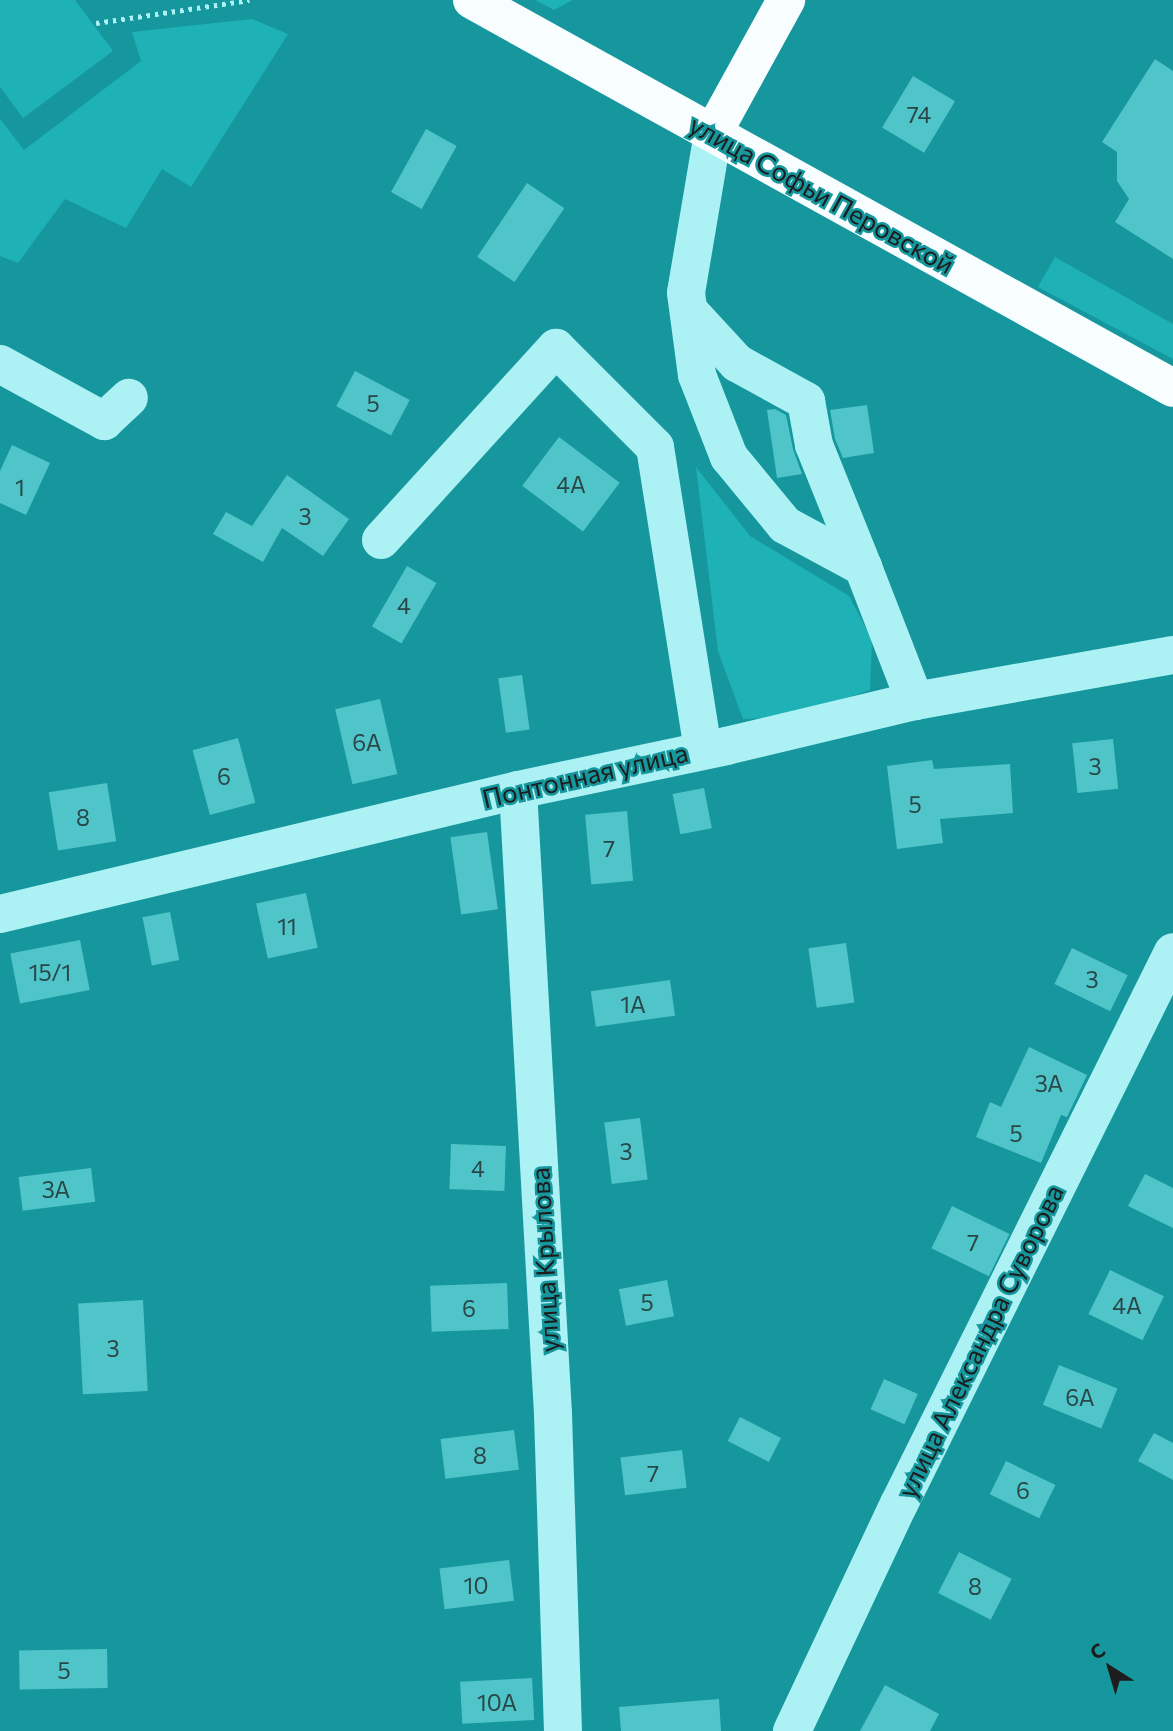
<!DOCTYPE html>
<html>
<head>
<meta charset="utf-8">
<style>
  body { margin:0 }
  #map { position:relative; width:1173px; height:1731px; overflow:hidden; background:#15979d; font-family:Commissioner,sans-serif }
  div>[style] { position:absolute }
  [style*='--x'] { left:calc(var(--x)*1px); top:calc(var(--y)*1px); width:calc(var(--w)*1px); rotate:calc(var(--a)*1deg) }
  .green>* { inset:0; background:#1eb2b7 }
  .building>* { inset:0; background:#50c5c9; transform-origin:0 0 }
  .path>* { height:4.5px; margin-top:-2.25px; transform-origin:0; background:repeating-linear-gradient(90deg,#acf1f3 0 3.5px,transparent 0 8.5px) }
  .minor>* { height:38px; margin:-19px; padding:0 19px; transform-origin:19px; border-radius:19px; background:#acf1f3 }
  .major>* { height:38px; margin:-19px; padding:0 19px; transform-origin:19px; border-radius:19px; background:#f8feff }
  span { translate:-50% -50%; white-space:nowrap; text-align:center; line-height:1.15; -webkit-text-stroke:5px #15979d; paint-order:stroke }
  .number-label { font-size:23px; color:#2a4748 }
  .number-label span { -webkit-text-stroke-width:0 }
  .street-label { font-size:26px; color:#1d1d1d }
  .north { position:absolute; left:1075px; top:1633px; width:70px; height:70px; -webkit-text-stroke:5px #15979d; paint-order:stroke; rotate:323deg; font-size:19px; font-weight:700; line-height:28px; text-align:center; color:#1d1d1d }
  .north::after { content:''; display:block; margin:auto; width:24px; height:32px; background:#1d1d1d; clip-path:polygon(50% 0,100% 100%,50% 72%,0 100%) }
</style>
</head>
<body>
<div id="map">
  <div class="green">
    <i style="clip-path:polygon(0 0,75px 0,113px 51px,23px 118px,0 87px)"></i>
    <i style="clip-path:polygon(535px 0,573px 0,554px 10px)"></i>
    <i style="clip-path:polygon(252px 19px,288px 34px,191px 187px,162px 169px,126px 228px,65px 199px,18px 263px,0 256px,0 119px,24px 150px,141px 61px,132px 32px)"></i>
    <i style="clip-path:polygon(1055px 257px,1173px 324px,1173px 359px,1038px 287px)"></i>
    <i style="clip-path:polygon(696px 467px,750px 536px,849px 596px,872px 640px,870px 690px,788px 717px,743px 719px,718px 651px)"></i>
  </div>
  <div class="building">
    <i style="clip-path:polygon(1155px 59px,1173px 71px,1173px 259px,1115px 222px,1129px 199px,1117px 181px,1117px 152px,1102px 142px)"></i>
    <i style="left:913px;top:76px;width:49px;height:60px;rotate:31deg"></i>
    <i style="left:426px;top:129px;width:35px;height:72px;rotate:29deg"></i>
    <i style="left:527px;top:183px;width:45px;height:89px;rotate:34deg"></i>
    <i style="left:355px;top:371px;width:62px;height:40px;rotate:28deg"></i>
    <i style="clip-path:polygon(867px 405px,874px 453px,843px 458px,835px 439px,830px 410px)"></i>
    <i style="clip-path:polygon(775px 409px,786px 415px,793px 449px,802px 474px,777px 478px,767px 410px)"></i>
    <i style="left:559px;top:437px;width:76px;height:61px;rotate:37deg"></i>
    <i style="clip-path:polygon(12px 445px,50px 463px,26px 515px,0 503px,0 471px)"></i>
    <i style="clip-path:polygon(287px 475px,349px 519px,323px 556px,282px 528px,263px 562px,213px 534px,226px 512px,252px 526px)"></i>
    <i style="left:407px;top:566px;width:34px;height:70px;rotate:30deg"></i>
    <i style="left:522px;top:675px;width:55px;height:24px;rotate:82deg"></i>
    <i style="left:380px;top:699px;width:77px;height:46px;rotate:77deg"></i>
    <i style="left:238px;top:738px;width:67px;height:47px;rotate:75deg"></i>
    <i style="left:1113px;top:739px;width:50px;height:41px;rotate:84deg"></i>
    <i style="clip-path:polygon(932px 760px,934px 769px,1010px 764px,1013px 813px,940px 819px,943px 843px,897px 849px,887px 766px)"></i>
    <i style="left:107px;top:783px;width:59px;height:59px;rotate:81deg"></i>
    <i style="left:704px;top:788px;width:41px;height:32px;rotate:79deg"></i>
    <i style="left:627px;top:811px;width:70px;height:42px;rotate:85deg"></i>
    <i style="left:487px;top:832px;width:78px;height:37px;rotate:82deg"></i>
    <i style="left:306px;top:893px;width:56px;height:51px;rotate:78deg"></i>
    <i style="left:170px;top:912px;width:49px;height:28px;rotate:79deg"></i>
    <i style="left:80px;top:940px;width:51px;height:71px;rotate:79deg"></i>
    <i style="left:846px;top:943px;width:60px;height:38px;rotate:82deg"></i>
    <i style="left:1072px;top:948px;width:62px;height:40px;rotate:26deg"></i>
    <i style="left:670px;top:980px;width:36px;height:80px;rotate:82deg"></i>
    <i style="clip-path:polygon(1029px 1047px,1087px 1075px,1067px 1117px,1061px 1115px,1041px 1163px,976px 1137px,990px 1102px,1001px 1107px)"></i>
    <i style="left:640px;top:1118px;width:62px;height:36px;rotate:83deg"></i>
    <i style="left:451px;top:1144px;width:55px;height:45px;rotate:2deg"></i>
    <i style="left:91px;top:1168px;width:34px;height:73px;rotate:83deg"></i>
    <i style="clip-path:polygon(1145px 1174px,1173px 1188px,1173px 1228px,1128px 1206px)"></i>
    <i style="left:952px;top:1206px;width:64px;height:47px;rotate:26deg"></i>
    <i style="left:1110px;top:1270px;width:60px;height:49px;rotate:26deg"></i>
    <i style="left:667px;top:1280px;width:37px;height:49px;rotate:79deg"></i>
    <i style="left:507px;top:1283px;width:46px;height:77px;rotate:88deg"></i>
    <i style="left:143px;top:1300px;width:91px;height:65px;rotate:87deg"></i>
    <i style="left:1059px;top:1365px;width:63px;height:43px;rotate:22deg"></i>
    <i style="left:884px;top:1379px;width:37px;height:33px;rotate:24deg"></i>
    <i style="left:740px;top:1417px;width:46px;height:27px;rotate:27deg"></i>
    <i style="left:514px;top:1430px;width:40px;height:74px;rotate:83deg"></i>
    <i style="clip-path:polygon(1154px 1433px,1173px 1443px,1173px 1480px,1138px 1461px)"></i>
    <i style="left:682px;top:1450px;width:38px;height:62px;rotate:83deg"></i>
    <i style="left:1006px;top:1461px;width:55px;height:37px;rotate:26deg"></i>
    <i style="left:959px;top:1552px;width:59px;height:46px;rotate:27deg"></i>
    <i style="left:509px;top:1560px;width:41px;height:70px;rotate:83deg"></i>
    <i style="left:107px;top:1649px;width:39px;height:88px;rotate:89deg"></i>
    <i style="left:532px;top:1678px;width:42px;height:72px;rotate:87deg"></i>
    <i style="clip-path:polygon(885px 1685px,939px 1714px,930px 1731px,860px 1731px)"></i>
    <i style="clip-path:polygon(719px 1699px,721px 1731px,621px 1731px,619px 1707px)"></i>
  </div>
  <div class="path">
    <i style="--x:96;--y:23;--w:155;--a:-8.5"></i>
  </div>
  <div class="minor">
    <i style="--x:713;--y:133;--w:162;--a:99.6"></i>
    <i style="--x:686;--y:293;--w:83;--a:82.4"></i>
    <i style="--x:697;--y:375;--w:88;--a:68.7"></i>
    <i style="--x:729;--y:457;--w:88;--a:50.5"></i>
    <i style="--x:785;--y:525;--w:89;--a:28.3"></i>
    <i style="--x:863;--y:567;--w:144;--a:68.8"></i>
    <i style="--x:689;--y:311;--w:71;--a:47.3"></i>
    <i style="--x:737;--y:363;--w:79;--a:28.8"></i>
    <i style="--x:806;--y:401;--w:45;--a:79.7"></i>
    <i style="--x:814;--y:445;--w:131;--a:68.1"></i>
    <i style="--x:0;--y:364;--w:119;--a:28.7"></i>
    <i style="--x:104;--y:421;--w:34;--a:-43"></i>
    <i style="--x:381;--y:540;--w:260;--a:-47.7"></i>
    <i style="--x:556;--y:348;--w:140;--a:45"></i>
    <i style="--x:655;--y:447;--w:306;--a:81"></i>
    <i style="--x:518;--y:790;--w:625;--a:86.79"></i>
    <i style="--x:553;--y:1414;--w:317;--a:88.2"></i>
    <i style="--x:0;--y:914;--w:533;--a:-13.46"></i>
    <i style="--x:518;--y:790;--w:213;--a:-11.9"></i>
    <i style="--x:726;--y:746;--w:194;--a:-13.4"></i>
    <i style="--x:915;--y:701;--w:262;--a:-10.1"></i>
    <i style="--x:792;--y:1731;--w:251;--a:-64.8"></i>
    <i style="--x:899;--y:1504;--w:616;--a:-63.6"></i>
  </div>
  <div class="major">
    <i style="--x:472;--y:0;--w:801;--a:28.96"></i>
    <i style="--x:713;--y:133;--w:152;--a:-61.2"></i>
  </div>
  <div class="number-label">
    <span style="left:919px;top:114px">74</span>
    <span style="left:373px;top:403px">5</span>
    <span style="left:571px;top:484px">4А</span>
    <span style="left:20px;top:487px">1</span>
    <span style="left:305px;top:516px">3</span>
    <span style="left:404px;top:605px">4</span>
    <span style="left:367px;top:742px">6А</span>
    <span style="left:1095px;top:766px">3</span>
    <span style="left:224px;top:776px">6</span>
    <span style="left:915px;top:804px">5</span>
    <span style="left:83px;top:817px">8</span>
    <span style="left:609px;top:848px">7</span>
    <span style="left:287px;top:926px">11</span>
    <span style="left:50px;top:972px">15/1</span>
    <span style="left:1092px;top:979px">3</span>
    <span style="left:633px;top:1004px">1А</span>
    <span style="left:1049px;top:1083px">3А</span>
    <span style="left:1016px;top:1133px">5</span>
    <span style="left:626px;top:1151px">3</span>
    <span style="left:478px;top:1168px">4</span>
    <span style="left:56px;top:1189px">3А</span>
    <span style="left:973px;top:1242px">7</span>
    <span style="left:647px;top:1302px">5</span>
    <span style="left:1127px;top:1305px">4А</span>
    <span style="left:469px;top:1308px">6</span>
    <span style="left:113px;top:1348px">3</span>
    <span style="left:1080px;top:1397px">6А</span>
    <span style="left:480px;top:1455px">8</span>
    <span style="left:653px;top:1473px">7</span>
    <span style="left:1023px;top:1490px">6</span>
    <span style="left:476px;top:1585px">10</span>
    <span style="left:975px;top:1586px">8</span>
    <span style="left:64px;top:1670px">5</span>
    <span style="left:497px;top:1702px">10А</span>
  </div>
  <div class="street-label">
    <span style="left:822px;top:194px;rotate:29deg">улица Софьи Перовской</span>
    <span style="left:585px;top:775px;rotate:-13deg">Понтонная улица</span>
    <span style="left:544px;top:1260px;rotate:-93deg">улица Крылова</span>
    <span style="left:980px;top:1341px;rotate:-64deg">улица Александра Суворова</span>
  </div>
  <div class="north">С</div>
</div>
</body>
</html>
